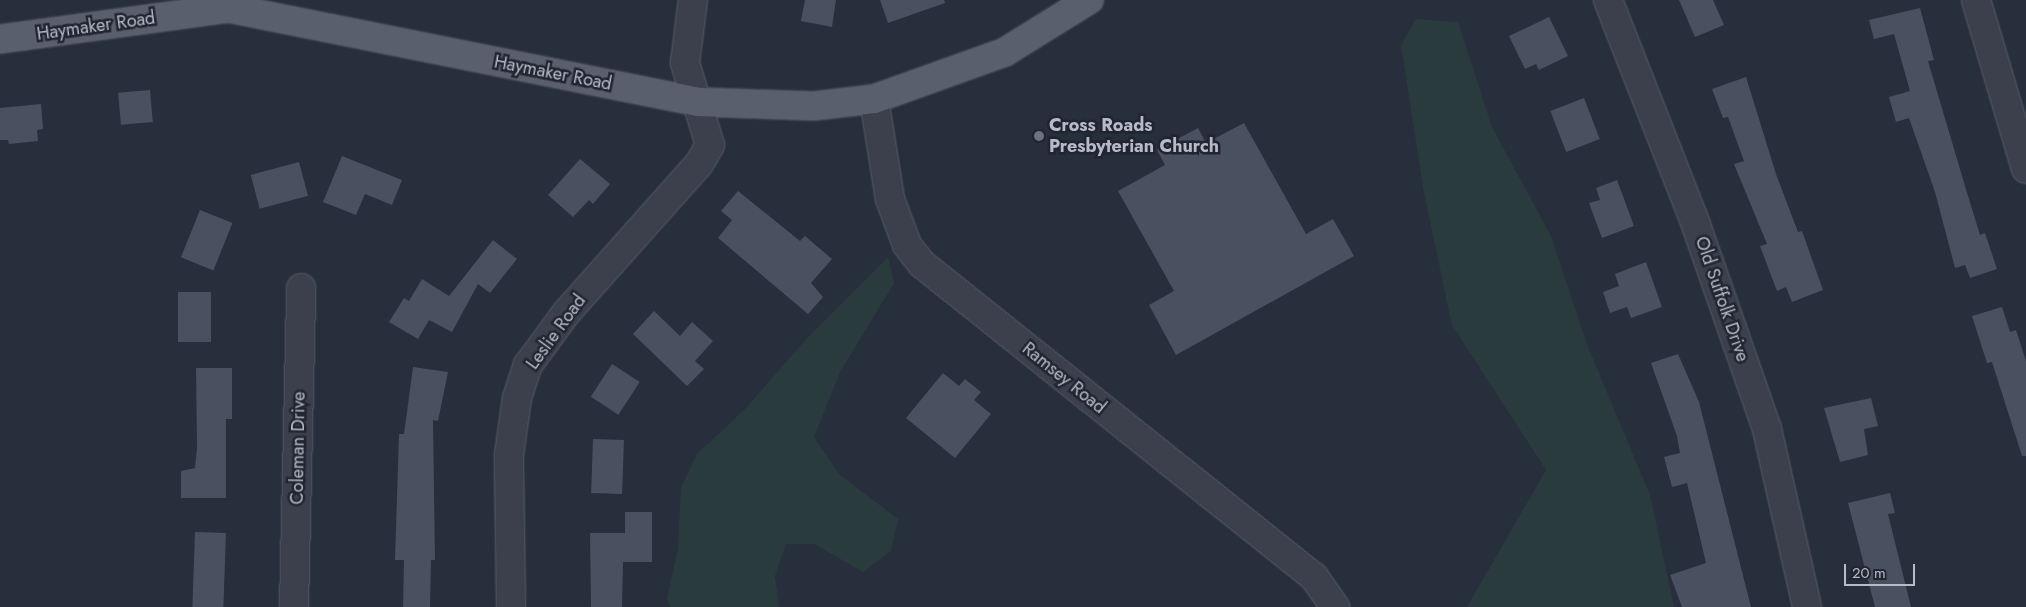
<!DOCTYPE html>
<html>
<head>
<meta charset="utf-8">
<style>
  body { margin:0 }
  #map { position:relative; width:2026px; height:607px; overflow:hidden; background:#272e3c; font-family:Jost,sans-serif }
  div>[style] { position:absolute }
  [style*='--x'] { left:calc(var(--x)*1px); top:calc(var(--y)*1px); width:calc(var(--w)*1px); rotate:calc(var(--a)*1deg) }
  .green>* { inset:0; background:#2a3b3e }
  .building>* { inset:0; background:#495160; transform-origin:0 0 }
  .roads { filter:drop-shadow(0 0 1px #595e6a) drop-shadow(0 0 1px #595e6a) }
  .minor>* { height:28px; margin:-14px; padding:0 14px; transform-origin:14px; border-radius:14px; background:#3b404c }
  .major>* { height:28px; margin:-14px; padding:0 14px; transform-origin:14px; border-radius:14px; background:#595f6c }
  .dots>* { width:14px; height:14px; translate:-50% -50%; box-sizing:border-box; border:2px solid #202531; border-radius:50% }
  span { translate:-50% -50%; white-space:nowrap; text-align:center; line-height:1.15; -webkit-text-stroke:5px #202531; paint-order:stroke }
  .street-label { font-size:18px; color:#b7bbc7 }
  .poi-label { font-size:18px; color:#b7bbc7; font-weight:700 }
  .left { translate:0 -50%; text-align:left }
  .scale { position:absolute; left:1844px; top:564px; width:71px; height:22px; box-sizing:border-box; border:2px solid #b7bbc7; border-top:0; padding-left:6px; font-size:15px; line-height:18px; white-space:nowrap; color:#b7bbc7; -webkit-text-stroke:4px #202531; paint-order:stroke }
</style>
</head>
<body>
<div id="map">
  <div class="green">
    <i style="clip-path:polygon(1416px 19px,1458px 22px,1492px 127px,1551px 236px,1588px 347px,1650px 495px,1674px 607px,1467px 607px,1546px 470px,1452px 325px,1424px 193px,1401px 45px)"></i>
    <i style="clip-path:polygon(888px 257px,894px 283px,840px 372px,814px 437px,839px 474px,898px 519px,891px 551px,863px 572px,814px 544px,786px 544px,775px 576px,779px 607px,670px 607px,667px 598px,678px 549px,681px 488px,697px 454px,745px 409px,807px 338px)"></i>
  </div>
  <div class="building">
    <i style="clip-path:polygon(805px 0,836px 0,832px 27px,801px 21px)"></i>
    <i style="clip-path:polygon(880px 0,944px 0,945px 3px,888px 23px)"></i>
    <i style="clip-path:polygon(1679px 0,1713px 0,1724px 25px,1695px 37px)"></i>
    <i style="clip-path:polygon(1920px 8px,1934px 60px,1928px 61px,1965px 186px,1980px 235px,1985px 233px,1997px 269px,1970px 278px,1965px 265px,1955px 268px,1935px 192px,1909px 118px,1896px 122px,1889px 97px,1910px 91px,1894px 34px,1874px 39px,1869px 20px)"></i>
    <i style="clip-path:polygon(1549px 17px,1568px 56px,1539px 70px,1536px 64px,1525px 69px,1509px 36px)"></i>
    <i style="clip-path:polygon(1746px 77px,1776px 174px,1798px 232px,1802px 231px,1823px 290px,1792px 302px,1786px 287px,1777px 291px,1760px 246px,1767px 244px,1734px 164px,1744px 161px,1728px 117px,1723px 118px,1712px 89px)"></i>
    <i style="left:150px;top:90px;width:32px;height:32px;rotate:85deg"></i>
    <i style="left:1584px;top:98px;width:44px;height:36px;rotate:69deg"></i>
    <i style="clip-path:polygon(41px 104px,43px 129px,37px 130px,38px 141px,9px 144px,8px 140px,0 140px,0 108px)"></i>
    <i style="clip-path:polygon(1244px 123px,1306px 234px,1333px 219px,1354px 256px,1176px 355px,1149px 305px,1174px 291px,1118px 191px,1165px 165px,1157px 150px,1198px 128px,1206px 143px)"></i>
    <i style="clip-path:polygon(342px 156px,402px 180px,392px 205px,365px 194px,356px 215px,323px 202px)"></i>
    <i style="clip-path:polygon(580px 159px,610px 184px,593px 204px,589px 200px,573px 217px,548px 195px)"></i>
    <i style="left:299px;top:162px;width:35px;height:50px;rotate:75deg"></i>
    <i style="clip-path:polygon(1617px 180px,1634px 226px,1602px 238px,1589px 203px,1600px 200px,1596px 188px)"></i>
    <i style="clip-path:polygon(738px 191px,800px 241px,805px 236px,832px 259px,811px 283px,823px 297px,808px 314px,718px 238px,732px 220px,721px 211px)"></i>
    <i style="left:200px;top:210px;width:35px;height:51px;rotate:22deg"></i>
    <i style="clip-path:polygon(493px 240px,517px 259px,490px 293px,478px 284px,452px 332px,429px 320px,418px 339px,389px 322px,404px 298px,409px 301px,422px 279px,449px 296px)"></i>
    <i style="clip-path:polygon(1646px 262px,1662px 307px,1631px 318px,1627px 307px,1610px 313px,1603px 292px,1619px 286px,1615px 274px)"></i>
    <i style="left:178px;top:292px;width:33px;height:50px"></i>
    <i style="clip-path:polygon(2002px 307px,2010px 332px,2016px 330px,2026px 361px,2026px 456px,2022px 456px,1992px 362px,1987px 363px,1972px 316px)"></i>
    <i style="clip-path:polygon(654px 311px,680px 336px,692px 322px,713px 341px,695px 361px,704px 369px,687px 386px,633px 334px)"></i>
    <i style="clip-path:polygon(1678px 354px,1699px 402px,1751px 607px,1682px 607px,1670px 575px,1706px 563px,1687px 483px,1672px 487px,1664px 457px,1680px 453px,1677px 436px,1651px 363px)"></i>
    <i style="left:612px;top:364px;width:33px;height:39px;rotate:33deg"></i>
    <i style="clip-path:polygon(413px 367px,448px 372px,438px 421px,433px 420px,435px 560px,431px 560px,430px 607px,403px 607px,404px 560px,395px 560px,399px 434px,404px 434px)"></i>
    <i style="clip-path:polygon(196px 368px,232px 368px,232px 419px,226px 419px,226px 498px,181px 498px,181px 471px,195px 468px,197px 448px)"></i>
    <i style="clip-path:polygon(943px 373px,959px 386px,965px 379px,981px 392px,974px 400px,991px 414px,955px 458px,906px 418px)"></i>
    <i style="clip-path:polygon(1871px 398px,1878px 426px,1864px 429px,1868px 455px,1840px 462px,1824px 408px)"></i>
    <i style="left:593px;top:439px;width:31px;height:54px;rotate:2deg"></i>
    <i style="clip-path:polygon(1890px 493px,1895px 513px,1888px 514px,1911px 607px,1875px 607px,1848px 503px)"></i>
    <i style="clip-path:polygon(625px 512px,652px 512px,652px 562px,623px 562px,622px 607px,591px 607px,590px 533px,625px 533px)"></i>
    <i style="left:195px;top:532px;width:31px;height:75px;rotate:2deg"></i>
  </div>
  <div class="roads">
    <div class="minor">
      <i style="--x:1608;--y:0;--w:242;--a:68.6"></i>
      <i style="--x:1696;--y:225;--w:216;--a:70.8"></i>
      <i style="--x:1767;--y:429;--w:182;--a:77.3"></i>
      <i style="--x:1976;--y:0;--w:176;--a:73.5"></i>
      <i style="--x:874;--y:99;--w:101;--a:80.9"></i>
      <i style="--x:890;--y:199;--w:49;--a:69.7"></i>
      <i style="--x:907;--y:245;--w:24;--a:52"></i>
      <i style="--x:922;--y:264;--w:502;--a:38.61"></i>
      <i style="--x:1314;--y:577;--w:37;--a:55"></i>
      <i style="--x:294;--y:607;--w:319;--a:-88.7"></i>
      <i style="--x:511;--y:607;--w:152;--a:-90.8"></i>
      <i style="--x:509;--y:455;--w:58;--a:-82"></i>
      <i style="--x:517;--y:398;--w:35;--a:-72"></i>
      <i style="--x:528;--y:365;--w:66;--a:-53.7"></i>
      <i style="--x:567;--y:312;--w:198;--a:-48.3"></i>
      <i style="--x:699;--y:164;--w:22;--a:-60"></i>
      <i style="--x:710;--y:145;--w:86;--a:-107"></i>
      <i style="--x:685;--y:63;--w:64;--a:-82.8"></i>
    </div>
    <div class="major">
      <i style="--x:0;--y:39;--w:230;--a:-7.7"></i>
      <i style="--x:228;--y:8;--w:479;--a:11.3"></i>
      <i style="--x:698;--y:102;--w:116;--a:2"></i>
      <i style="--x:814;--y:106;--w:60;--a:-6.7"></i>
      <i style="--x:874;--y:99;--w:139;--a:-19.7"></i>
      <i style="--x:1005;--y:52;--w:99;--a:-31.8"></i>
    </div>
  </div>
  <div class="dots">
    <i style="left:1039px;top:136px;background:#6b7280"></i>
  </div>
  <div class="street-label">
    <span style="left:96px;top:26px;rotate:-8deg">Haymaker Road</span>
    <span style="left:553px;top:73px;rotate:11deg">Haymaker Road</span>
    <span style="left:1722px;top:299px;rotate:71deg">Old Suffolk Drive</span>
    <span style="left:556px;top:332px;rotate:-54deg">Leslie Road</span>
    <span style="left:1064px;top:378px;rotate:39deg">Ramsey Road</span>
    <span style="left:298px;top:448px;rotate:-89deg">Coleman Drive</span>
  </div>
  <div class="poi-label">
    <span class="left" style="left:1049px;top:136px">Cross Roads<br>Presbyterian Church</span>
  </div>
  <div class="scale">20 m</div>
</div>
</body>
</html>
